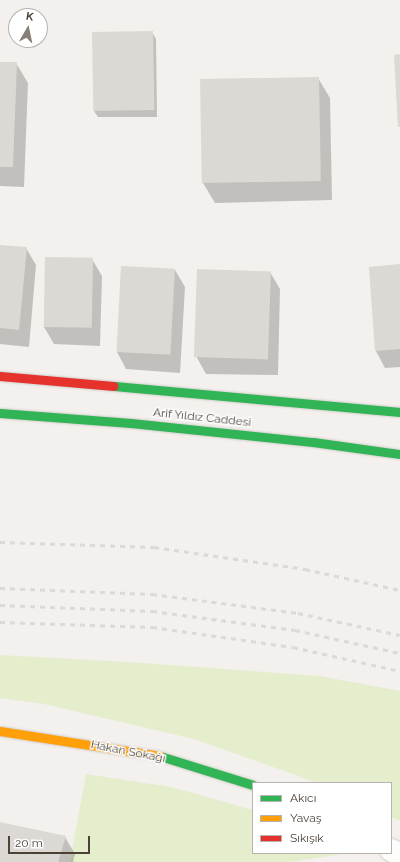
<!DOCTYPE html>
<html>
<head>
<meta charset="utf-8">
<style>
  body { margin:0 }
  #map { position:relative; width:400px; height:862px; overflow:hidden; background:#f3f0ed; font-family:Raleway,sans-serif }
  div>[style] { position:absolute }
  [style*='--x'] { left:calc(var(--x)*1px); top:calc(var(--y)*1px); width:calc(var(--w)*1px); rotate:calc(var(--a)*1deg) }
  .green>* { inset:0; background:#e4eecc }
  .shadow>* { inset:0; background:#0003 }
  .building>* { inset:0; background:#dcd8d3; transform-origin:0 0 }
  .roads { filter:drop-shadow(0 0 1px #d1ceca) drop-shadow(0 0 1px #d1ceca) }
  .street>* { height:22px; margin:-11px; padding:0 11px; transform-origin:11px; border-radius:11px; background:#fdfdfc }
  .fast>* { height:9px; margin:-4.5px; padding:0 4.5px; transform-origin:4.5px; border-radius:4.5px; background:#30b455 }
  .slow>* { height:9px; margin:-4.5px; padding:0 4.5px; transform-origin:4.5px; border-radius:4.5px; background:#ff9f0a }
  .jam>* { height:9px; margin:-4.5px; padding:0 4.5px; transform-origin:4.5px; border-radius:4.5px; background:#e5322d }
  .rail>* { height:3px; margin-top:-1.5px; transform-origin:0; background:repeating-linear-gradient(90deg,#dadad9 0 5px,transparent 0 10px) }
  span { translate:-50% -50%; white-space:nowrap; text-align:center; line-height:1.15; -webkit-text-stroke:3px #fff; paint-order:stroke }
  .street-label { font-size:12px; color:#4b4137 }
  .legend { position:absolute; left:252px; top:782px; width:140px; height:72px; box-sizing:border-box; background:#fff; border:1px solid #b7b3af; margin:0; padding:5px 7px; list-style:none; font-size:12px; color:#4b4137 }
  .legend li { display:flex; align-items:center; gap:8px; height:20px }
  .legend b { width:20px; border:1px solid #b7b3af }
  .north { position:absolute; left:8px; top:8px; width:40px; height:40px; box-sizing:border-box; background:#fff; border:1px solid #b7b3af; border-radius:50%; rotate:9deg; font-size:11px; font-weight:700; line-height:16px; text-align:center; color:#4b4137 }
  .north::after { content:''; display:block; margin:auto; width:14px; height:18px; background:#867e77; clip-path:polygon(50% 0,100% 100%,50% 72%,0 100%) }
  .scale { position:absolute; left:8px; top:836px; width:82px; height:18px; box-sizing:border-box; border:2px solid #4b4137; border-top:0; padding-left:5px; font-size:12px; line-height:14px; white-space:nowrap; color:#4b4137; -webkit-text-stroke:3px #fff; paint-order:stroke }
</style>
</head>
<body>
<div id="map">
  <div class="green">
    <i style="clip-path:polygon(0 655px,128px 662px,320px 676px,400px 691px,400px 821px,391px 817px,391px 783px,318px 783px,194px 739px,44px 704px,0 698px)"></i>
    <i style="clip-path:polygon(86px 774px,171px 787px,253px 810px,253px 853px,343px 854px,289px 862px,70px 862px)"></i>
  </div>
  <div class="shadow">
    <i style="clip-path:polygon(152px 32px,156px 39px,157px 117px,98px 117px,94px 111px)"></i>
    <i style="clip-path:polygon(0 63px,16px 63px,28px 83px,24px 187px,0 186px)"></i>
    <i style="clip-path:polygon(318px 78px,330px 98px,332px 200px,215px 203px,203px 183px)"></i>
    <i style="clip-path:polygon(0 246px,26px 248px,36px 265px,29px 347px,0 344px)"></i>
    <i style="clip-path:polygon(46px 258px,92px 259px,102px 276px,100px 346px,54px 344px,44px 327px)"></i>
    <i style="clip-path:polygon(400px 265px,400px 367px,385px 368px,376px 351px,370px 268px)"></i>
    <i style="clip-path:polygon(122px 267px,175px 270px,185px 287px,180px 373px,126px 369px,117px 352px)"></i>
    <i style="clip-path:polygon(270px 272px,280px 289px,278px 375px,206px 374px,196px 356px)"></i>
    <i style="clip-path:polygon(0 825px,65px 837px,75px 854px,73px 862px,0 862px)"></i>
  </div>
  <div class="building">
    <i style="left:153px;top:31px;width:79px;height:61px;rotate:89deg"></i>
    <i style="clip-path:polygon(400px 54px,400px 127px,398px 127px,394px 55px)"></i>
    <i style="clip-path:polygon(0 62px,17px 62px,13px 167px,0 167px)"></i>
    <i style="left:319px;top:77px;width:104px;height:119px;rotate:89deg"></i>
    <i style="clip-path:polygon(0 245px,27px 247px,19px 330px,0 328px)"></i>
    <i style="left:45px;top:257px;width:48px;height:70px;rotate:1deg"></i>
    <i style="clip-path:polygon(400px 264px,400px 349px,375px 351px,369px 267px)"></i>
    <i style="left:121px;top:266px;width:54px;height:86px;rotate:3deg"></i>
    <i style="left:197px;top:269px;width:74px;height:88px;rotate:2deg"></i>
    <i style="clip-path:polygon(0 822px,66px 836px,58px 862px,0 862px)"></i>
  </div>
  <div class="roads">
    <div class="street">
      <i style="--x:391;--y:850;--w:10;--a:29"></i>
    </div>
    <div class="fast">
      <i style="--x:114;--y:386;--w:287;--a:5.2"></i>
      <i style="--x:0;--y:413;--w:131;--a:4.4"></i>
      <i style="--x:131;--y:423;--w:183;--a:6"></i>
      <i style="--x:313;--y:442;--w:88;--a:7.9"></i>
      <i style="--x:160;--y:756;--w:97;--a:17.3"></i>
    </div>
    <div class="slow">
      <i style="--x:0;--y:731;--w:162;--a:8.9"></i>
    </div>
    <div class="jam">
      <i style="--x:0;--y:376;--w:114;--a:5"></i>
    </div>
  </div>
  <div class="rail">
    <i style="--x:0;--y:542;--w:154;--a:1.9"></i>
    <i style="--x:154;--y:547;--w:153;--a:8.3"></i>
    <i style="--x:305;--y:569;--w:97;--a:12.5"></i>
    <i style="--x:0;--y:588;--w:152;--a:2.3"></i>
    <i style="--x:152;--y:594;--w:147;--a:7.4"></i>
    <i style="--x:298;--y:613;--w:104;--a:12.2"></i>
    <i style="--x:0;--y:605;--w:152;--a:2.3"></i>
    <i style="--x:152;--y:611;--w:144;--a:7.6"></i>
    <i style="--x:295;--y:630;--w:107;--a:12.4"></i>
    <i style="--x:0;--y:622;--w:152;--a:1.9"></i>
    <i style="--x:152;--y:627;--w:142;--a:8.1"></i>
    <i style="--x:293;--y:647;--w:110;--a:12.6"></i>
  </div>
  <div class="street-label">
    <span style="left:202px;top:418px;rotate:6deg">Arif Yıldız Caddesi</span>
    <span style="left:128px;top:752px;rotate:11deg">Hakan Sokağı</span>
  </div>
  <ul class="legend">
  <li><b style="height:5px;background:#30b455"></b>Akıcı</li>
  <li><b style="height:5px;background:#ff9f0a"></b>Yavaş</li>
  <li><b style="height:5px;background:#e5322d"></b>Sıkışık</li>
  </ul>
  <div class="north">K</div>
  <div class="scale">20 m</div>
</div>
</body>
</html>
